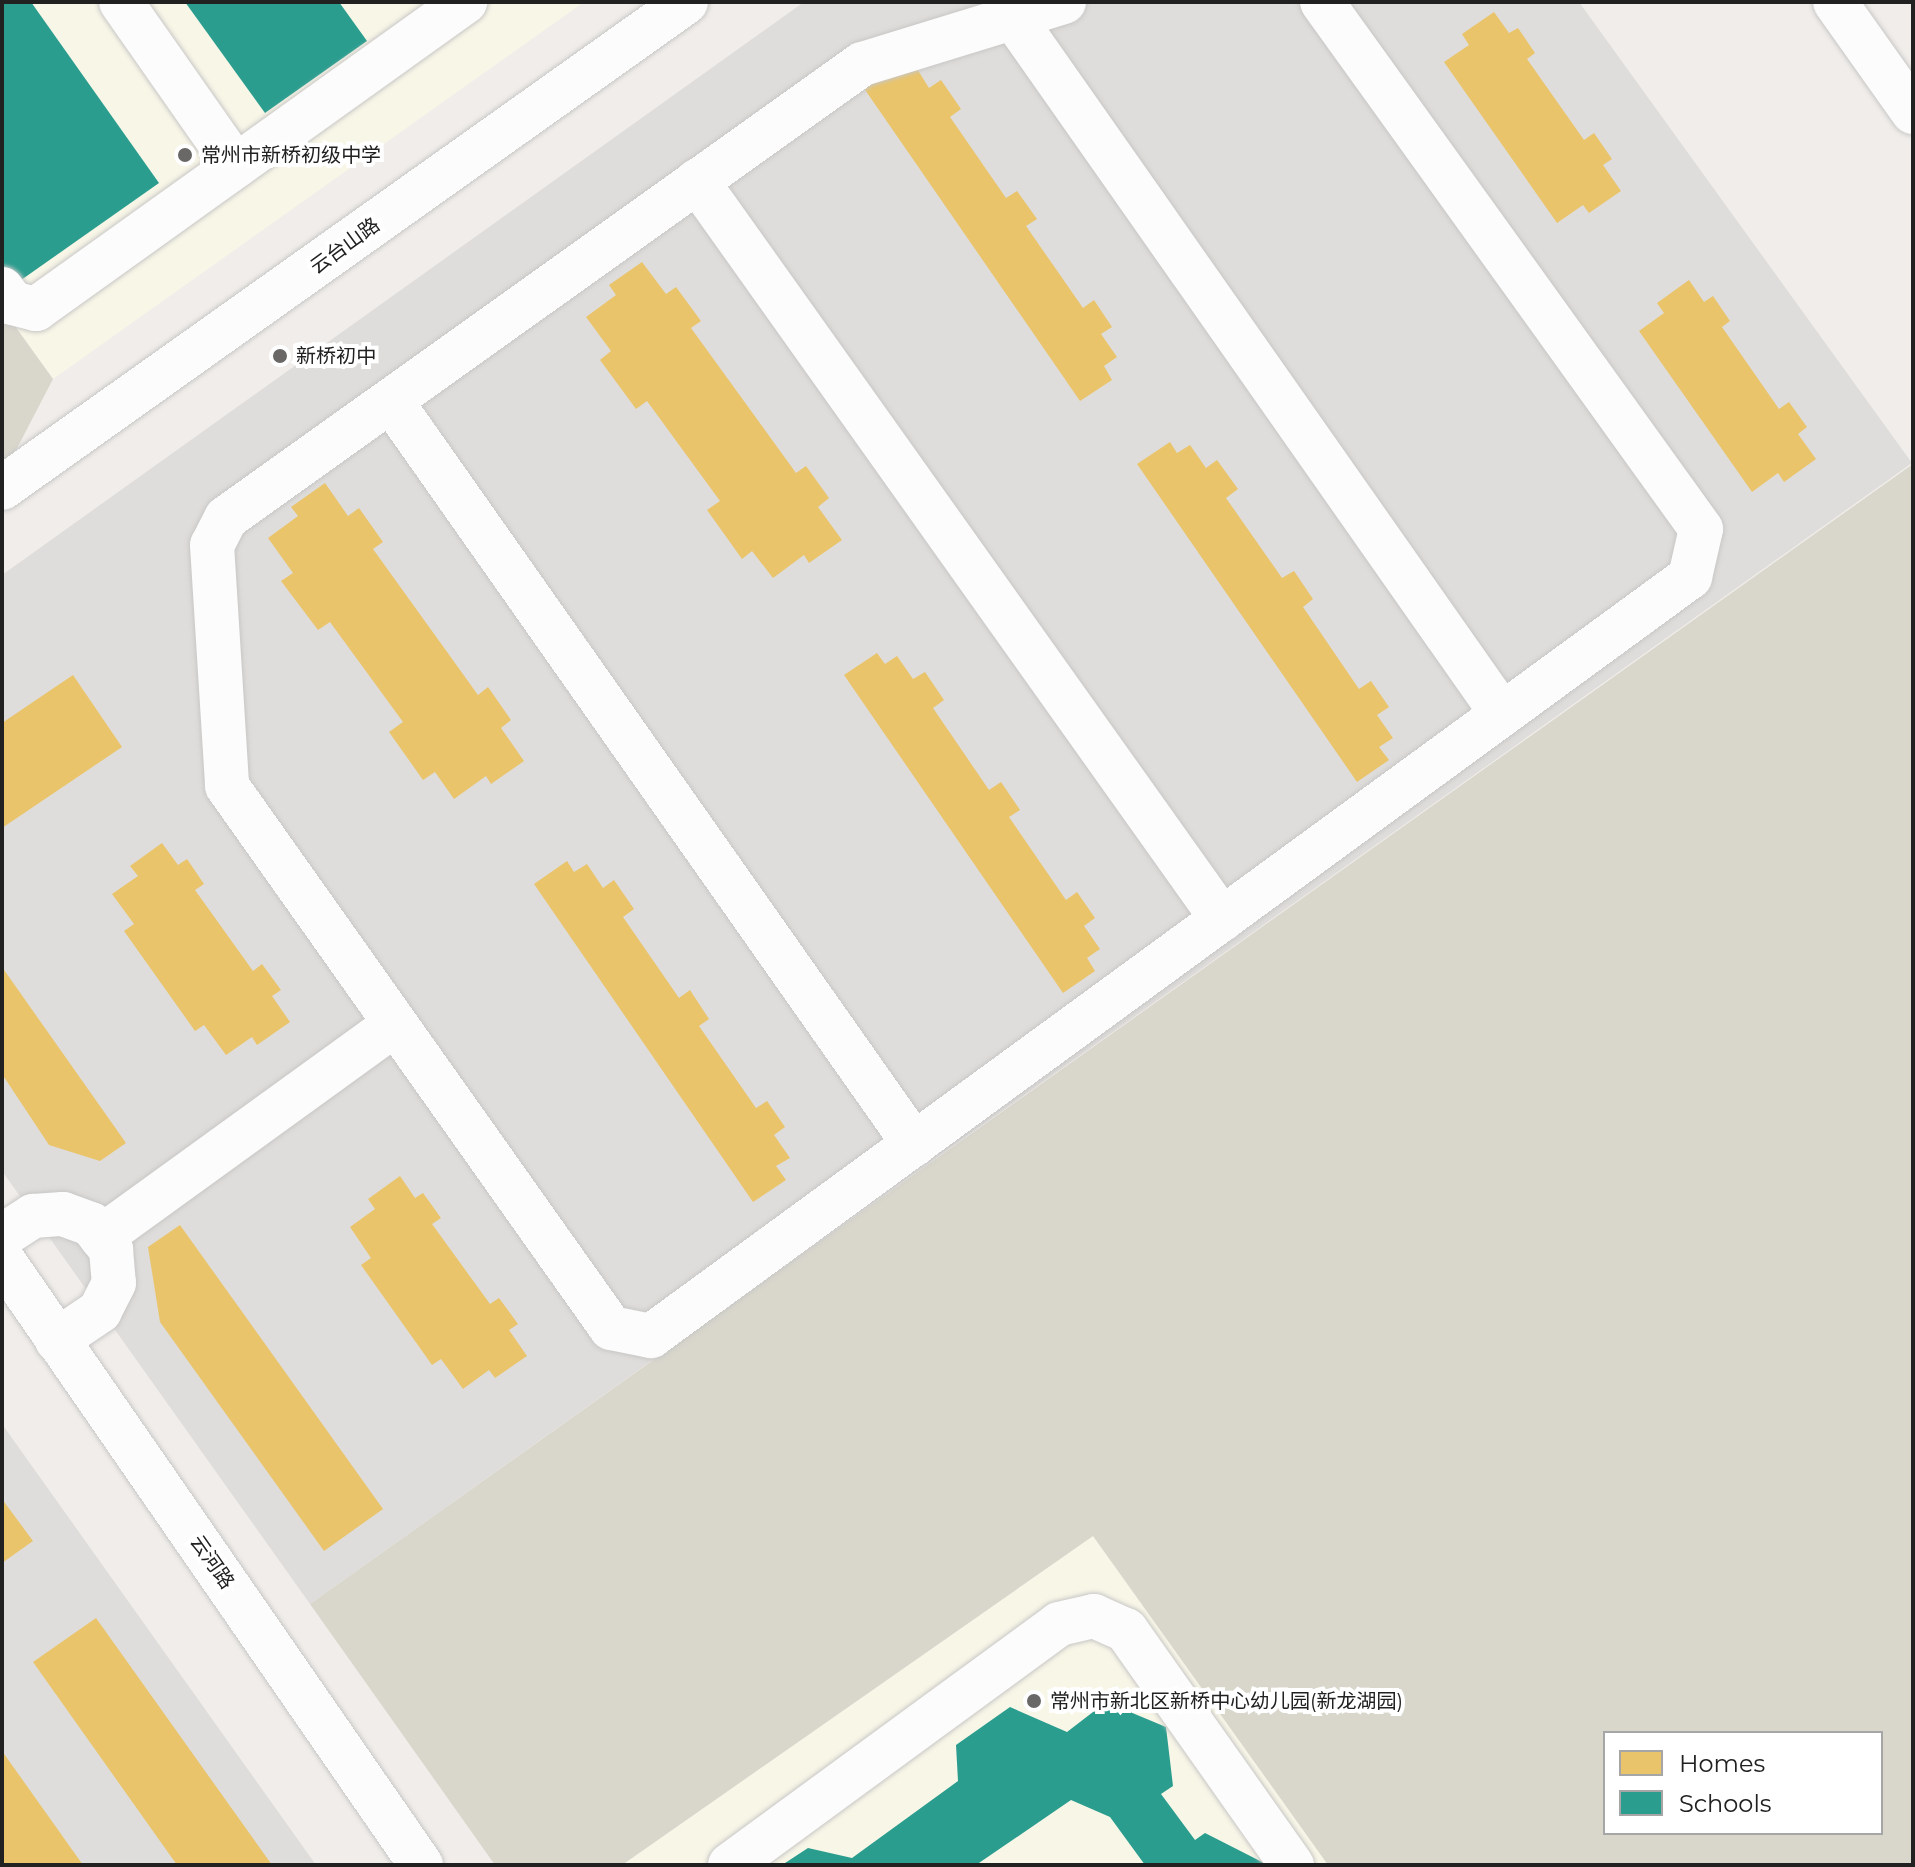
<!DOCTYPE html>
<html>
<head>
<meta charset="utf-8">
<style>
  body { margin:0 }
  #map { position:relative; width:1915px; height:1867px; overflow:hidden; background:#f0edea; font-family:Montserrat,"Noto Sans SC",sans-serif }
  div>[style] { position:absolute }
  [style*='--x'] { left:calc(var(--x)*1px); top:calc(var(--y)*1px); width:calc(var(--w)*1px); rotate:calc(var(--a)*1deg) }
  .residential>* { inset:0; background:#dfdddb }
  .education>* { inset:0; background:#f8f6e7 }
  .construction>* { inset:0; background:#d9d7cc }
  .homes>* { inset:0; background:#e9c46a }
  .schools>* { inset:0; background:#2a9d8f }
  .roads { filter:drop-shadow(0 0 2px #c8c7c6) drop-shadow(0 0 2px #c8c7c6) }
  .minor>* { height:44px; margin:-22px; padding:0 22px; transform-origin:22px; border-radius:22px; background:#fdfcfc }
  .dots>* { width:22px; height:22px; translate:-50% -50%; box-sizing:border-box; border:4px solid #fff; border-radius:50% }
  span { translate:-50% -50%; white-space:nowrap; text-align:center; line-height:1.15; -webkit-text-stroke:8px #fff; paint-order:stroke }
  .poi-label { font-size:20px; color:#212121 }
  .left { translate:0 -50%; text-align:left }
  .street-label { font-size:20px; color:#212121 }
  .frame { position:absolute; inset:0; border:4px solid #212121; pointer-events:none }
  .legend { position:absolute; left:1603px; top:1731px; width:280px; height:104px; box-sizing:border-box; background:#fff; border:2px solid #a6a6a6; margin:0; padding:10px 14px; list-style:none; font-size:24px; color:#212121 }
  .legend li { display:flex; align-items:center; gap:16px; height:40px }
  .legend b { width:40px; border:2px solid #a6a6a6 }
</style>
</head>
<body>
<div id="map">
  <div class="residential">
    <i style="clip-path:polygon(804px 2px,1579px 2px,1912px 463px,310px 1604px,2px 1171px,2px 575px)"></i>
    <i style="clip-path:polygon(2px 1424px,316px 1865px,2px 1865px)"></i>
  </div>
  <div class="education">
    <i style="clip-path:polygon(2px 2px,584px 2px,53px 379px,2px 308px)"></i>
    <i style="clip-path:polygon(1093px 1536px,1328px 1865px,622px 1865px)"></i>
  </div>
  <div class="construction">
    <i style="clip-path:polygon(2px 308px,53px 379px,13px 456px,2px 463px)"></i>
    <i style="clip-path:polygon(evenodd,1913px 464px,1913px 1865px,1328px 1865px,1093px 1536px,622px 1865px,495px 1865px,310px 1604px,1913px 464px,1605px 1733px,1881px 1733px,1881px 1833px,1605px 1833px,1605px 1733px)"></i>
  </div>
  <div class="homes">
    <i style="clip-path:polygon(1494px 12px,1509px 33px,1518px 28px,1535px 53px,1527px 59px,1584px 140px,1594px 133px,1612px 159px,1603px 165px,1621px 191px,1589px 213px,1583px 205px,1557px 223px,1444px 62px,1469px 45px,1462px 34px)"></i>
    <i style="clip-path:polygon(914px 64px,929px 88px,941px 80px,961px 109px,950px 117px,1006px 198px,1017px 191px,1037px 219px,1026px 226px,1083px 308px,1094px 300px,1112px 327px,1101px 334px,1117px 357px,1104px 366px,1112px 380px,1080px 401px,861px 84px)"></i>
    <i style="clip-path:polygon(642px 262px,666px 294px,676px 287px,701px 321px,691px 328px,796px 473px,806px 466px,829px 498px,818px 507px,842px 540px,809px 563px,804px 555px,773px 578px,752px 551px,742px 559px,707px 510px,720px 501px,647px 401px,636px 409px,600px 360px,611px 351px,586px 317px,616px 295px,609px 285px)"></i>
    <i style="clip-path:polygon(1689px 280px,1704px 302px,1713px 296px,1730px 321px,1722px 327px,1779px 409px,1789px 402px,1807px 427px,1798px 434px,1816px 459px,1784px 482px,1778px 473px,1752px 492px,1639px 331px,1664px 313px,1657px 303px)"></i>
    <i style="clip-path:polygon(1170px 442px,1177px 453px,1190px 445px,1206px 468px,1217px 460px,1238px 489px,1226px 498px,1282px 578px,1294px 571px,1313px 599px,1303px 607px,1359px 689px,1371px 681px,1389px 707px,1377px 715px,1393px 738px,1379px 747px,1389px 760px,1357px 782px,1137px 464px)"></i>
    <i style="clip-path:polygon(325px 483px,348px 516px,359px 508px,383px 542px,373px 549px,478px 695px,488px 687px,511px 720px,501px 728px,524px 761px,491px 784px,486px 776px,454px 799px,435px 772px,423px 780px,389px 732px,403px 722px,330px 622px,318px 630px,281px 581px,293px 573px,268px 538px,298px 516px,291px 507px)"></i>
    <i style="clip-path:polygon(877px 653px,885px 664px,897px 656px,913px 679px,925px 672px,944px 700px,933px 708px,989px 790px,1001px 782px,1020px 810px,1009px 817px,1066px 900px,1077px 892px,1095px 918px,1084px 926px,1100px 949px,1087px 958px,1095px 971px,1063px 993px,844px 675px)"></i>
    <i style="clip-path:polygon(73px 675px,122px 747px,2px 828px,2px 723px)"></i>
    <i style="clip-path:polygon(162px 843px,178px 865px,187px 859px,204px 884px,195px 890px,253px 971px,262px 964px,281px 990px,272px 996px,290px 1022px,257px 1045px,252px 1037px,226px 1055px,204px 1025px,195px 1031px,124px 931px,134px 924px,112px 894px,138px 876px,130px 866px)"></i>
    <i style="clip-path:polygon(567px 861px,574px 872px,587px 864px,603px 888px,614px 880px,634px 909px,623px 917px,679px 998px,690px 990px,709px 1019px,699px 1026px,756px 1108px,767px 1101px,785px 1127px,774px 1135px,790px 1158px,776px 1166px,786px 1180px,753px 1202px,534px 884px)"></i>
    <i style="clip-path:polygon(2px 967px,126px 1143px,100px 1161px,49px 1145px,2px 1074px)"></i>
    <i style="clip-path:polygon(400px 1176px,415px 1198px,423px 1193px,441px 1218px,432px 1224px,490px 1304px,499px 1298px,518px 1324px,509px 1330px,527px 1356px,495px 1378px,489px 1370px,463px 1389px,441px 1359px,432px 1365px,361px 1265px,371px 1258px,350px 1227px,375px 1209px,368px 1199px)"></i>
    <i style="clip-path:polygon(180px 1225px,383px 1509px,324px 1551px,160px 1322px,148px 1247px)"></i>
    <i style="clip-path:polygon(2px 1499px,33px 1541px,2px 1563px)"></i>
    <i style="clip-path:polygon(96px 1618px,272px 1865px,177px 1865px,33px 1662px)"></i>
    <i style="clip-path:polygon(2px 1751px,83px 1865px,2px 1865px)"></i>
  </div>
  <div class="schools">
    <i style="clip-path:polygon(2px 2px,31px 2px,159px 183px,14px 285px,2px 268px)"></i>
    <i style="clip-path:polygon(185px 2px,339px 2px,367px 41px,265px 113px)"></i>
    <i style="clip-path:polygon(1106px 1702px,1166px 1727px,1173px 1786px,1161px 1794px,1195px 1840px,1205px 1833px,1268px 1865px,1145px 1865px,1110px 1817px,1071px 1800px,976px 1865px,782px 1865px,808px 1848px,852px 1858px,958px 1781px,956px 1745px,1010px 1707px,1067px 1732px)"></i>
  </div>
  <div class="roads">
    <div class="minor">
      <i style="--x:121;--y:2;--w:200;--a:55"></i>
      <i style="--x:1064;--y:2;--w:211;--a:162.9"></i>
      <i style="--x:862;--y:64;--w:781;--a:144.48"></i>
      <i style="--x:226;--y:518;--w:30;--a:117"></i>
      <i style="--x:212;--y:545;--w:241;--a:86.4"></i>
      <i style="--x:227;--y:786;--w:664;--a:54.68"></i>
      <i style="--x:611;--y:1328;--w:41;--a:11.3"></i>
      <i style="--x:651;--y:1336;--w:1287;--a:-36.15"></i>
      <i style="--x:1690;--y:577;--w:49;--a:-77.1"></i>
      <i style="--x:1701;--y:529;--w:649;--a:-125.72"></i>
      <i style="--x:1835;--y:2;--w:135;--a:54.7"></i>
      <i style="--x:1015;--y:20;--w:848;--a:54.94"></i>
      <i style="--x:697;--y:181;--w:906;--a:54.57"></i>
      <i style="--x:2;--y:289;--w:17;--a:54"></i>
      <i style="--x:12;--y:303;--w:25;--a:14"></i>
      <i style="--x:36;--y:309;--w:528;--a:-35.59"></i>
      <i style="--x:391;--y:401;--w:909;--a:54.86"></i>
      <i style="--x:2;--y:488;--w:839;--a:-35.39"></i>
      <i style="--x:2;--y:1236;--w:37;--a:-33"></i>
      <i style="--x:33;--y:1216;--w:30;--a:-4"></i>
      <i style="--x:63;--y:1214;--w:30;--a:20"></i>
      <i style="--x:91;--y:1224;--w:33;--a:52"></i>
      <i style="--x:111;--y:1250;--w:33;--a:85"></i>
      <i style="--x:114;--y:1283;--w:31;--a:117"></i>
      <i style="--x:100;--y:1311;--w:52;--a:146"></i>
      <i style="--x:101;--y:1237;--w:359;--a:-35.9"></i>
      <i style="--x:2;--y:1259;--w:737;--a:55.34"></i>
      <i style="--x:730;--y:1865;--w:408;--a:-36.2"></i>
      <i style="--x:1059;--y:1624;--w:36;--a:-13"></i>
      <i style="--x:1094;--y:1616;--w:35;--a:24"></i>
      <i style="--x:1126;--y:1630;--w:288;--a:54.8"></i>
    </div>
  </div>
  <div class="dots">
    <i style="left:185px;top:155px;background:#696867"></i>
    <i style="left:280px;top:356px;background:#696867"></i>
    <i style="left:1034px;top:1701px;background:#696867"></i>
  </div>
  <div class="poi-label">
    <span class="left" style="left:201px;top:155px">常州市新桥初级中学</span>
    <span class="left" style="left:296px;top:356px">新桥初中</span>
    <span class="left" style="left:1050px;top:1701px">常州市新北区新桥中心幼儿园(新龙湖园)</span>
  </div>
  <div class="street-label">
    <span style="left:345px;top:246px;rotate:-36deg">云台山路</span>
    <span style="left:212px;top:1562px;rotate:55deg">云河路</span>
  </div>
  <div class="frame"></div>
  <ul class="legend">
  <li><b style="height:22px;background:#e9c46a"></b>Homes</li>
  <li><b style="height:22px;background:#2a9d8f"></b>Schools</li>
  </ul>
</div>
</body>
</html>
